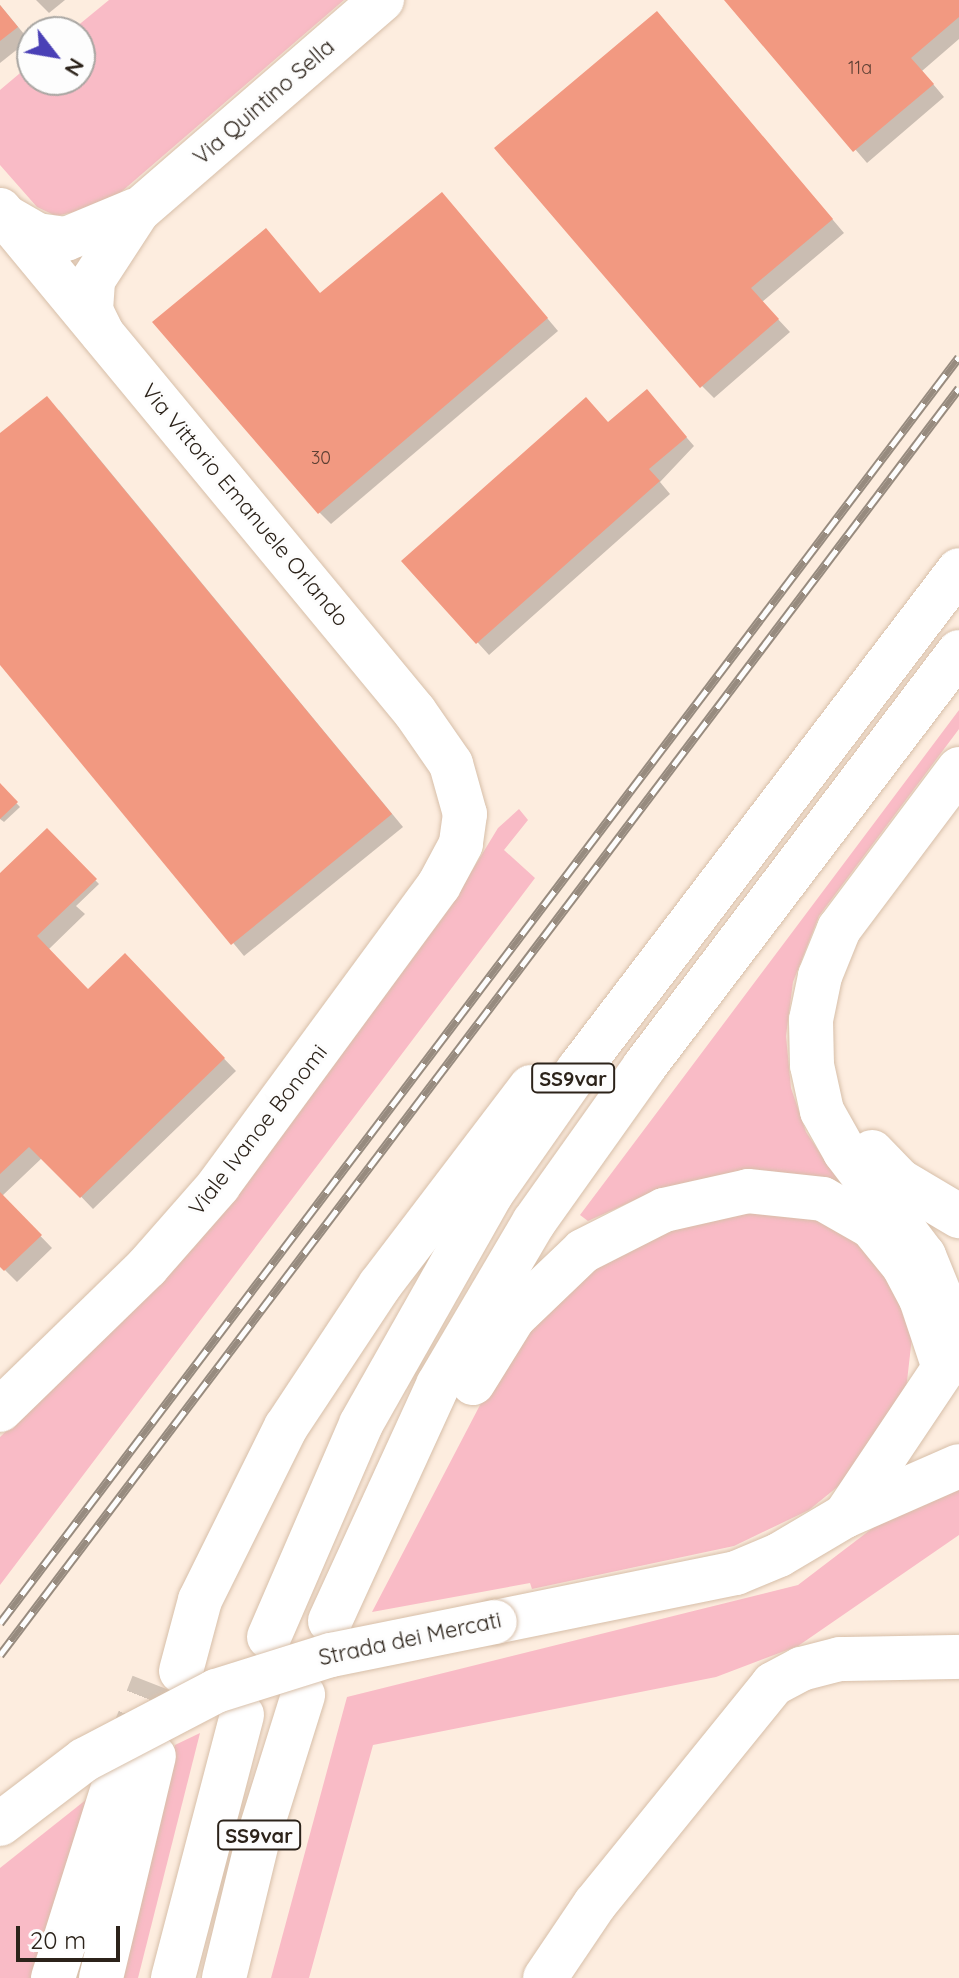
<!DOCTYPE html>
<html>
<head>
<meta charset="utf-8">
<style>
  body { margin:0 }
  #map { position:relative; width:959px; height:1978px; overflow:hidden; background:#fdeddf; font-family:Quicksand,sans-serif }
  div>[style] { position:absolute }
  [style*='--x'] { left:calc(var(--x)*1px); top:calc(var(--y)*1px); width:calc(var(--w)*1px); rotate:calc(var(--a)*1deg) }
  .green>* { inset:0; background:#f9bbc6 }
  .shadow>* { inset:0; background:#0003 }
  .building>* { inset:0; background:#f29981 }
  .highway-tunnel>* { height:44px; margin-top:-22px; transform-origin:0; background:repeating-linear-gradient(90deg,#d3c5b8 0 44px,transparent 0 66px) }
  .roads { filter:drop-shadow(0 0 2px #d7bfa9) drop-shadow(0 0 2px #d7bfa9) }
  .minor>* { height:44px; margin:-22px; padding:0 22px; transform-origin:22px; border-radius:22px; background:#fff }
  .highway>* { height:44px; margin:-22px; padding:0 22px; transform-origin:22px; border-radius:22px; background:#fff }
  .rail>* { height:9px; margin-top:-4.5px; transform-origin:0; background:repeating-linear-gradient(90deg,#fdfdfd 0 18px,#978b7f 0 36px); box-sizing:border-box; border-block:2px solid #978b7f }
  .bridges { filter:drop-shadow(0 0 2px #d7bfa9) drop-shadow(0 0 2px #d7bfa9) }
  .minor-bridge>* { height:44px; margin:-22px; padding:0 22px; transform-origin:22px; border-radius:22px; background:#fff }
  span { translate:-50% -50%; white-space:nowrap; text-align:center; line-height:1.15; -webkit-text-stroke:6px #fdfdfd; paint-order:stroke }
  .number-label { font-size:18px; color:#5e4034 }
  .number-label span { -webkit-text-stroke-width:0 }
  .shield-label span { padding:2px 6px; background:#fdfdfd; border:2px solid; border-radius:6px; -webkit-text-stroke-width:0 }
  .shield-label { font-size:20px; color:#2c231a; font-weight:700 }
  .street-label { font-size:22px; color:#2c231a }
  .north { position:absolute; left:16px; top:16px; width:80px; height:80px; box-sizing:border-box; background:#fdfdfd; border:2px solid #a9a6a2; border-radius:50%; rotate:121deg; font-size:22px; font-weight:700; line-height:32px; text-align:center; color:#2c231a }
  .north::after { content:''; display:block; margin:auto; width:28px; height:36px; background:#4a40b6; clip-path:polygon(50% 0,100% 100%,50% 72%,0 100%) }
  .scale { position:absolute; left:16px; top:1926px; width:104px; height:36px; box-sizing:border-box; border:4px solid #2c231a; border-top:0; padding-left:10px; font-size:24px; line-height:28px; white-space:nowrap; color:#2c231a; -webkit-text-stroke:6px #fdfdfd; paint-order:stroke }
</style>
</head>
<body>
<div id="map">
  <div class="green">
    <i style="clip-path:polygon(109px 0,344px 0,106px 205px,56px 216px,37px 207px,0 165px,0 90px,32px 63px,32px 80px,80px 80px,80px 32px,70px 32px)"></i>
    <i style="clip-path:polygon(959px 710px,959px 729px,819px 916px,793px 982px,786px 1036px,791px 1088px,806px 1132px,840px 1183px,770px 1171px,655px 1191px,588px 1221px,580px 1215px)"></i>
    <i style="clip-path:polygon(519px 809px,528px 820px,504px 850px,535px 878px,0 1585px,0 1437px,89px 1352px,462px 887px,498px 828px)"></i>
    <i style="clip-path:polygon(775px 1210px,838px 1225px,890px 1268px,912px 1337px,906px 1390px,852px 1475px,809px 1510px,734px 1546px,532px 1589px,530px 1583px,372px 1612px,491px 1384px,531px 1327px,601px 1263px,694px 1220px)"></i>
    <i style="clip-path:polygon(959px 1485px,959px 1535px,798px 1646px,716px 1677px,373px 1745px,309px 1978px,271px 1978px,347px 1697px,798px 1585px,874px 1527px)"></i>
    <i style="clip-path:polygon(200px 1733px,138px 1978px,119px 1978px,175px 1745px)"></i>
    <i style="clip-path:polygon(92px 1795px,35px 1978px,0 1978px,0 1868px)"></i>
  </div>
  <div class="shadow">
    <i style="clip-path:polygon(36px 0,65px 0,49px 13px)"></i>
    <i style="clip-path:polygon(727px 0,959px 0,959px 39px,922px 71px,944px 97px,867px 163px)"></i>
    <i style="clip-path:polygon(0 5px,29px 40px,0 63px)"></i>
    <i style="clip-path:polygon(669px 26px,844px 233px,762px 302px,790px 332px,714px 398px,702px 386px)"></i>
    <i style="clip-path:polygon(454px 207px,558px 331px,331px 524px,319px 512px,321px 295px)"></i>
    <i style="clip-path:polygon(654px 400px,694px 446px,660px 482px,670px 494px,489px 655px,404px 561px,609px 424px)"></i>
    <i style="clip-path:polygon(59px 410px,403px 827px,244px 956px,0 661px,0 436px)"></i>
    <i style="clip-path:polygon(0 786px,20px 807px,4px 822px,0 819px)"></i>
    <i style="clip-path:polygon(47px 831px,99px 884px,76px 906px,85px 914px,48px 950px,88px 992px,125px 956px,236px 1071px,93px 1209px,43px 1157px,2px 1196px,52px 1248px,17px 1282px,0 1265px,0 876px)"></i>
  </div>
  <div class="building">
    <i style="clip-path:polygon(724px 0,959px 0,959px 17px,911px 58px,934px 84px,853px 152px)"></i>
    <i style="clip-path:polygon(0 5px,18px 27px,0 41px)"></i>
    <i style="clip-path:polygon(657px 11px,833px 219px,751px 288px,779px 319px,700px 388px,494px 148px)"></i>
    <i style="clip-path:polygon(442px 192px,548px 318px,318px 514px,152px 322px,266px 228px,320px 293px)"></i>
    <i style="clip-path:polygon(647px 389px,687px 437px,649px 469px,660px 481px,476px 644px,401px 561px,586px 397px,608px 422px)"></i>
    <i style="clip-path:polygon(47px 396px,392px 814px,231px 945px,0 665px,0 433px)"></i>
    <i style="clip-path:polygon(0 783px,18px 802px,0 819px)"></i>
    <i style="clip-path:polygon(47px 828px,97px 879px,37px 936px,88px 989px,125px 953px,225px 1058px,80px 1198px,29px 1147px,0 1174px,0 873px)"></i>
    <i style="clip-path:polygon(0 1192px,42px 1235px,4px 1271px,0 1267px)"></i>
  </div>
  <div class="highway-tunnel">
    <i style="--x:123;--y:1760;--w:82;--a:-68.5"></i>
  </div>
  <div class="roads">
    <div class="minor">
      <i style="--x:0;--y:210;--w:651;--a:50.42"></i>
      <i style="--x:415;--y:712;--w:63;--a:55.3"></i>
      <i style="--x:451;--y:764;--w:52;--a:74.4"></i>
      <i style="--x:465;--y:814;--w:30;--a:98"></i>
      <i style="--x:461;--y:844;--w:47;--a:118.2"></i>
      <i style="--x:439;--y:885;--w:372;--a:126.3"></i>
      <i style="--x:219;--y:1185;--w:109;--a:131.3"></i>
      <i style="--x:147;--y:1267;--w:205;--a:135.8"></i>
      <i style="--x:8;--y:218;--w:34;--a:30"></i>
      <i style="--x:37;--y:235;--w:29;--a:8"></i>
      <i style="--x:66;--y:239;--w:76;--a:-22.5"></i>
      <i style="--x:102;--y:333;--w:25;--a:-116"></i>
      <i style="--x:91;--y:310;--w:30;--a:-86"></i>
      <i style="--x:93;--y:280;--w:82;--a:-56.9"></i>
      <i style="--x:138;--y:211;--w:323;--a:-40.9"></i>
      <i style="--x:872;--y:1152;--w:40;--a:46"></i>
      <i style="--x:900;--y:1181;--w:69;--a:30.7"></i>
      <i style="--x:942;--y:1332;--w:32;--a:-90"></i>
      <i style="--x:942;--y:1300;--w:48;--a:-112.2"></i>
      <i style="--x:924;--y:1256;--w:131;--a:-127.2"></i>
      <i style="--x:845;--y:1152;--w:47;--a:-119.3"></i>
      <i style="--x:822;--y:1111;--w:47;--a:-102.3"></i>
      <i style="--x:812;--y:1065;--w:45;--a:-91.3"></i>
      <i style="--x:811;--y:1020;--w:45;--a:-78.4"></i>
      <i style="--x:820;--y:976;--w:51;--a:-68"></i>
      <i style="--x:839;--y:929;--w:200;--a:-53.1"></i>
      <i style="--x:845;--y:1516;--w:178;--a:-56.2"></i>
      <i style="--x:495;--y:1622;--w:246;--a:-11.5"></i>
      <i style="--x:736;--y:1573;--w:47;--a:-22.7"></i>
      <i style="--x:779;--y:1555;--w:77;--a:-30.6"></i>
      <i style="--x:845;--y:1516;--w:124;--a:-23.7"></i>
      <i style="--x:545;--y:1978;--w:89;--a:-56"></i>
      <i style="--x:595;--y:1904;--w:283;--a:-51"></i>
      <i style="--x:773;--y:1684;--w:32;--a:-28"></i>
      <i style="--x:801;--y:1669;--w:40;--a:-14.4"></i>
      <i style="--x:840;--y:1659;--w:119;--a:-1"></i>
    </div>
    <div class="highway">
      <i style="--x:473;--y:1383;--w:78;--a:-58.2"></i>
      <i style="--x:514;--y:1317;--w:95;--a:-43.7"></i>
      <i style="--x:583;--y:1251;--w:91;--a:-26.8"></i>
      <i style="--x:664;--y:1210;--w:86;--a:-12.7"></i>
      <i style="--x:748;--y:1191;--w:75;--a:6.1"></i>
      <i style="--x:823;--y:1199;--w:56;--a:29.7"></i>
      <i style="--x:872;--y:1227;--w:49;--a:50.8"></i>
      <i style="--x:903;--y:1265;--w:38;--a:62"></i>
      <i style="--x:921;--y:1299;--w:73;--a:71.6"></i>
      <i style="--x:330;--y:1621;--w:260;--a:-65.4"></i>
      <i style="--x:438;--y:1385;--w:189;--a:-59.5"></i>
      <i style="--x:534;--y:1222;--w:190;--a:-54.6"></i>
      <i style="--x:644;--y:1067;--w:521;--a:-52.8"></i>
      <i style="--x:269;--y:1637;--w:232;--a:-66.6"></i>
      <i style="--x:361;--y:1424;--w:264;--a:-60.5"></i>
      <i style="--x:491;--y:1194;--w:153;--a:-54.9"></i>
      <i style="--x:579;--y:1069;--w:627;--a:-52.71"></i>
      <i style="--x:181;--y:1671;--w:73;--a:-75"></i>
      <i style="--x:200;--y:1600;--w:193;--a:-63.6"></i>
      <i style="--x:286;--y:1427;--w:170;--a:-56.5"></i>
      <i style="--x:380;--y:1285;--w:249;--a:-52.7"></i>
      <i style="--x:53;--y:1978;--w:210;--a:-72.5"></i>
      <i style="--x:101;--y:1978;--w:228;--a:-76.6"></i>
      <i style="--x:173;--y:1978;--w:272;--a:-75.3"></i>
      <i style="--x:224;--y:1978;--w:143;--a:-76.3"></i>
      <i style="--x:258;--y:1839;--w:151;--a:-72.6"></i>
    </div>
  </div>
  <div class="rail">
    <i style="--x:0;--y:1623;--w:1588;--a:-52.86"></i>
    <i style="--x:0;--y:1655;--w:1589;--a:-52.88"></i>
  </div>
  <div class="bridges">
    <div class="minor-bridge">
      <i style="--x:0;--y:1824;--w:106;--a:-37.3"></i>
      <i style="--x:84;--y:1760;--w:149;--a:-27.6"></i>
      <i style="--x:216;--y:1691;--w:121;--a:-17.4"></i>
      <i style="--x:331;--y:1655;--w:167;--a:-11.4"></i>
    </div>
  </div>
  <div class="number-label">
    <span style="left:860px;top:68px">11a</span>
    <span style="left:321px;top:458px">30</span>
  </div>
  <div class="shield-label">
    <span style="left:573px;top:1078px">SS9var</span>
    <span style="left:259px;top:1835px">SS9var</span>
  </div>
  <div class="street-label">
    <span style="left:264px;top:102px;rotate:-41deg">Via Quintino Sella</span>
    <span style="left:245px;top:505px;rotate:50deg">Via Vittorio Emanuele Orlando</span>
    <span style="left:258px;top:1130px;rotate:-52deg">Viale Ivanoe Bonomi</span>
    <span style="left:410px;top:1639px;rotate:-12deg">Strada dei Mercati</span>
  </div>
  <div class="north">N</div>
  <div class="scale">20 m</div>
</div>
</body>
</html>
